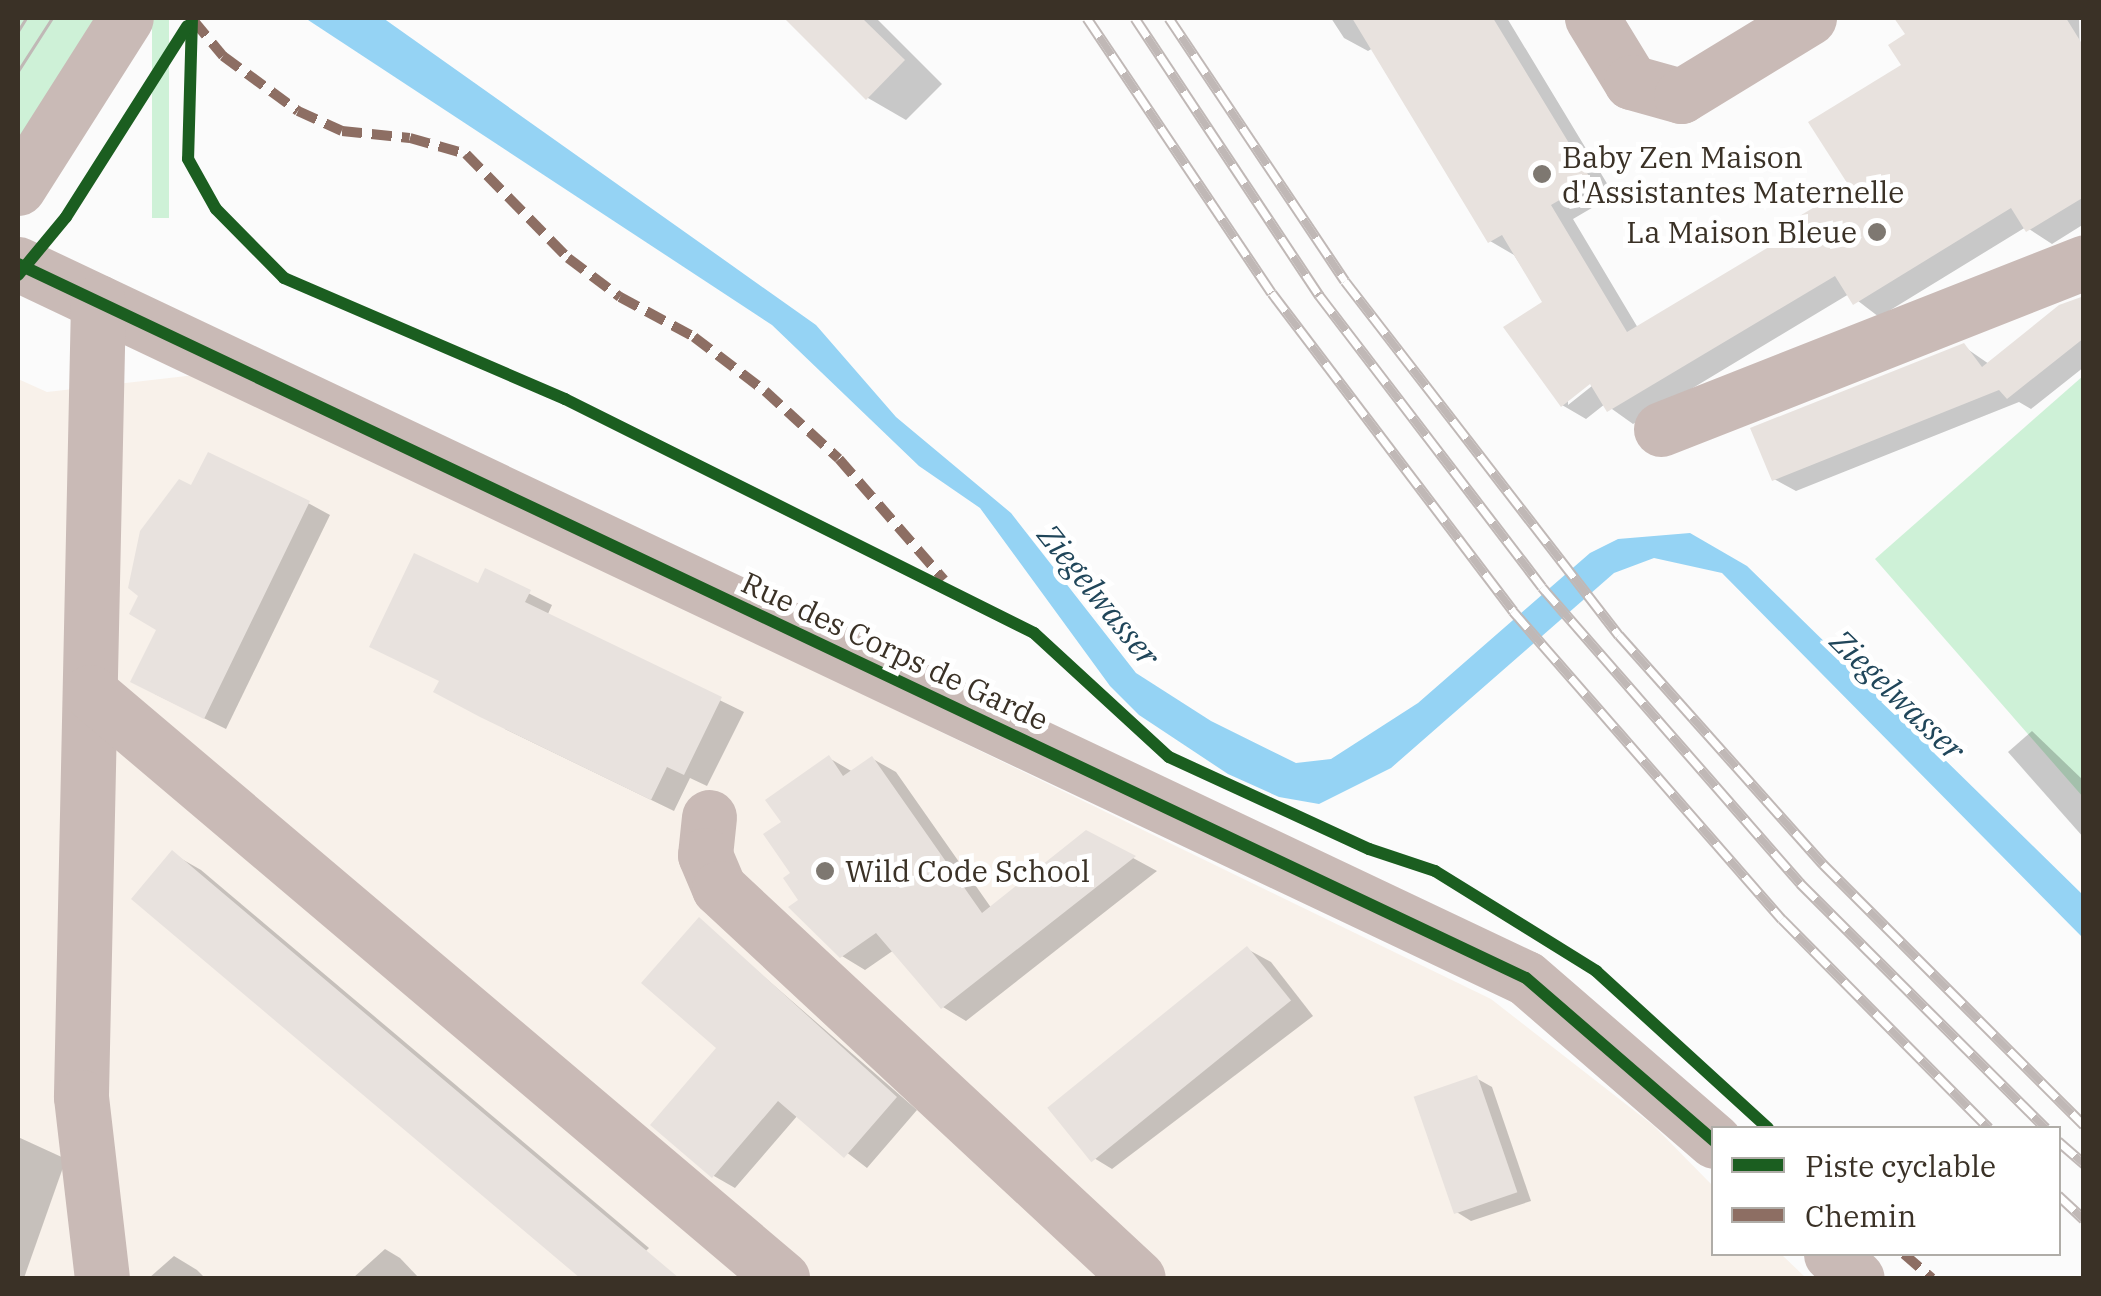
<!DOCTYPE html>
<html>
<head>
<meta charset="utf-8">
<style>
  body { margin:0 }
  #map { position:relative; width:2101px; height:1296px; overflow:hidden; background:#fbfbfb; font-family:"IBM Plex Serif",serif }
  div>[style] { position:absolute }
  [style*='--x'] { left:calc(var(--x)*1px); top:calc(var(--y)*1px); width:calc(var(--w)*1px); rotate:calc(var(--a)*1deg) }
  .built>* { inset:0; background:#f8f1ea }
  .green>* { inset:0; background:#cef1d7; transform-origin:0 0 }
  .water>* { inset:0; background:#95d3f4 }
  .shadow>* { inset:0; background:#0003 }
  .building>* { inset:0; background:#e8e2de; transform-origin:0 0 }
  .minor>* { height:55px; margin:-27.5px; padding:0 27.5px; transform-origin:27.5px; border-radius:27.5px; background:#c9bab6 }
  .tram>* { height:2.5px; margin:-1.25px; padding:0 1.25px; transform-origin:1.25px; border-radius:1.25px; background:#c0b8b6 }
  .rail>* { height:11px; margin-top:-5.5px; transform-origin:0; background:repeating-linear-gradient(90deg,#fff 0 22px,#c0b8b6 0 44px); box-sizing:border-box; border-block:2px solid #c0b8b6 }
  .quiet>* { height:10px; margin-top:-5px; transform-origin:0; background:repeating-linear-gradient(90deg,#8d6e63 0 20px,transparent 0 30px) }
  .cycleway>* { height:12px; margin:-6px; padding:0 6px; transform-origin:6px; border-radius:6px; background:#1b5e20 }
  .dots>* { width:28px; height:28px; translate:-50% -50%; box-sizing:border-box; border:5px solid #fff; border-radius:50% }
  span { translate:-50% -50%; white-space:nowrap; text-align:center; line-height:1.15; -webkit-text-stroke:10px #fff; paint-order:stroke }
  .poi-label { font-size:30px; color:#3a3126 }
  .left { translate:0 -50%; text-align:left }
  .right { translate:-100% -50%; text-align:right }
  .street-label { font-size:30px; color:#3a3126 }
  .water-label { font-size:32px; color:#20465a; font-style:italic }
  .frame { position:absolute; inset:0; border:20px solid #3a3126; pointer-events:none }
  .legend { position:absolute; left:1711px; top:1126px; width:350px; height:130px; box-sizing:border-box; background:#fff; border:2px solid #b0ada8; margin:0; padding:12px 18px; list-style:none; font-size:30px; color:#3a3126 }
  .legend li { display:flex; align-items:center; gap:20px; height:50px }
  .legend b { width:50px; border:2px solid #b0ada8 }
</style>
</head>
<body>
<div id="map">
  <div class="built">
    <i style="clip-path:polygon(204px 374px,1491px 999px,1654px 1126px,1713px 1186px,1714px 1254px,1781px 1254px,1806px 1278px,18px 1278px,18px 379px,47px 392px)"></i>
  </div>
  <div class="green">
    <i style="clip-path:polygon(18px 18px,97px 18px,18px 144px)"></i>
    <i style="left:152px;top:18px;width:17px;height:200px"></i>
    <i style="clip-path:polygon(2083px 376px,2083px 797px,1875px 559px)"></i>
  </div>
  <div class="water">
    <i style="clip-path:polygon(305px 18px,383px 18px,816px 325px,896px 417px,1011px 513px,1136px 673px,1211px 721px,1296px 763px,1331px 759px,1418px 703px,1590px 553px,1618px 539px,1690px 533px,1747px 566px,2083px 895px,2083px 938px,1722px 573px,1654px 558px,1614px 573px,1391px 768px,1319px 804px,1279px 797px,1228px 774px,1139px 715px,1110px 686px,980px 508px,919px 466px,772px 325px)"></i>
  </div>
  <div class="shadow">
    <i style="clip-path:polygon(788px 18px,876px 18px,942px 84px,906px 120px,868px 98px)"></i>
    <i style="clip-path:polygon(evenodd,1331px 18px,1507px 18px,1614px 195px,1573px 219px,1638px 328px,1807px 227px,1852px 187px,1905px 66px,1908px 34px,1900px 18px,2079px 18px,2084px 224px,2052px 244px,2026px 227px,1879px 317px,1849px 294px,1633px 424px,1605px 404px,1586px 419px,1562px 405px,1545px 303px,1514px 255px,1490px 241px,1373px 48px,1368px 51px,1344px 38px,1331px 18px,1599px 374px,1602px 378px,1568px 405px,1568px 398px,1599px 374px)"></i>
    <i style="clip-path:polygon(2084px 298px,2084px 367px,2031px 409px,2019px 402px,1796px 491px,1774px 479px,1963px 346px,1989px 364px)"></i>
    <i style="clip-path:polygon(192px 489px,308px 503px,330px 515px,226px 729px,155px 694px,159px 629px)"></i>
    <i style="clip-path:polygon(486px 572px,552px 605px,547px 616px,744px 712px,707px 786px,690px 778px,674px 811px,505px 729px,479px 587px)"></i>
    <i style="clip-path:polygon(2032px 731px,2084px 781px,2084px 838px,2008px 752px)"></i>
    <i style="clip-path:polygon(829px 758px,853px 772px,873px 759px,896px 772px,992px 909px,1087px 833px,1157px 871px,966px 1021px,943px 1007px,894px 950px,865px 970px,842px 956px,802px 901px,784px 822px)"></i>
    <i style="clip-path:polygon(173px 854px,201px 870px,649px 1248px,617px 1278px,577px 1272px)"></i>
    <i style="clip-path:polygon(699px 920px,917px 1110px,867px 1168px,798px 1115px,735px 1188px,714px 1176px,720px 1047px)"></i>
    <i style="clip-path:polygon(1247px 949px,1271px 962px,1313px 1016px,1112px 1169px,1089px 1155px)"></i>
    <i style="clip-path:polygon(1476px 1078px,1492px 1087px,1531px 1201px,1471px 1221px,1455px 1211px)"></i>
    <i style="clip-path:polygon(18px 1137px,66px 1159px,24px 1278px,18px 1278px)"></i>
    <i style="clip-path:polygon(385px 1249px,400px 1258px,419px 1278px,353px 1278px)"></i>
    <i style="clip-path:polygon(174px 1256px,197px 1270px,205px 1278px,149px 1278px)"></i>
  </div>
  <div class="building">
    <i style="clip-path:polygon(784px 18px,862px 18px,905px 60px,866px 100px)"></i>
    <i style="clip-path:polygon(1352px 18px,1493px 18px,1592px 181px,1551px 205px,1627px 332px,1804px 226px,1798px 217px,1849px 186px,1808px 122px,1901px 65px,1888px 45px,1905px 34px,1894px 18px,2066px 18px,2084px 47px,2084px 197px,2026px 232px,2011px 208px,1853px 305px,1835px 276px,1607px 412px,1590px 384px,1561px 407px,1503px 327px,1542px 302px,1502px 235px,1488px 243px)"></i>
    <i style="clip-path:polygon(2084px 296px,2084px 338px,2007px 399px,1999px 390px,1772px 481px,1750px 428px,1964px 343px,1982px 367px,2059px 305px)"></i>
    <i style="clip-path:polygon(208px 452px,310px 501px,204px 719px,130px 682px,156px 630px,129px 614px,138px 596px,128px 588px,140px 531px,179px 479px,191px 485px)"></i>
    <i style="clip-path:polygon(414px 553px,478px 583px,485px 568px,531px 590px,525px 602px,722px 697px,684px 775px,667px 767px,651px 800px,480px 717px,433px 692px,439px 681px,369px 647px)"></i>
    <i style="clip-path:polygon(829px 755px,843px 776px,872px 756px,982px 913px,1086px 830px,1136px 856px,941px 1009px,876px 933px,840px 958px,788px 907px,798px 900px,783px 878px,790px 873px,763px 834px,781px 822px,765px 800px)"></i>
    <i style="clip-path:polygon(172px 850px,419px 1059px,679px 1278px,580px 1278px,131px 899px)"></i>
    <i style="clip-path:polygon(699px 917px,897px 1097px,844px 1158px,778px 1101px,712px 1178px,650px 1125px,716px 1048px,641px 983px)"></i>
    <i style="left:1247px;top:946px;width:70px;height:257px;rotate:51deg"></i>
    <i style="left:1477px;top:1075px;width:124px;height:67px;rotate:71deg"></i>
  </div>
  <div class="minor">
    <i style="--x:1592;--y:18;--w:75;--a:58.6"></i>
    <i style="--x:1631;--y:82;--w:52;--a:15.6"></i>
    <i style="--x:1681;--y:96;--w:150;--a:-31.4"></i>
    <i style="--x:18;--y:188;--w:201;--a:-57.6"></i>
    <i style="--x:18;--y:264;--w:1668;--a:25.34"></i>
    <i style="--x:1526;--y:978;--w:249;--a:40.9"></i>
    <i style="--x:98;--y:302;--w:795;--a:91.23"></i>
    <i style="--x:81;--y:1097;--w:182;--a:83.4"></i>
    <i style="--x:1661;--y:429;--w:455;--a:-21.5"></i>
    <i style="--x:90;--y:692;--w:907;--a:40.26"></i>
    <i style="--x:709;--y:817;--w:38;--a:96"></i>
    <i style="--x:705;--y:855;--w:36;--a:67"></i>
    <i style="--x:719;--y:888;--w:572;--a:42.95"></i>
    <i style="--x:1831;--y:1254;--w:35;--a:43"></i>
  </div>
  <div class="tram">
    <i style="--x:18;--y:31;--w:15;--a:-58"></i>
    <i style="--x:18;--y:71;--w:63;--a:-57.3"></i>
  </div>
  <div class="rail">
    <i style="--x:1087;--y:18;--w:331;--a:56.1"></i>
    <i style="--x:1272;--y:293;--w:399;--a:52.8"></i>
    <i style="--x:1513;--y:611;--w:409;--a:48.9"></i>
    <i style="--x:1782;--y:919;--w:294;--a:45.3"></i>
    <i style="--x:1135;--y:18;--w:333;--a:56.4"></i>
    <i style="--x:1319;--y:295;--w:367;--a:52.6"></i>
    <i style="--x:1542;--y:587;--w:393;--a:48.9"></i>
    <i style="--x:1800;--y:883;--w:347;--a:44.9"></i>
    <i style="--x:1169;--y:18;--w:316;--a:56.2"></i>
    <i style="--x:1345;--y:281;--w:448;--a:52.3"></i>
    <i style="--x:1619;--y:635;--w:307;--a:48.3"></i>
    <i style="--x:1823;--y:864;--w:369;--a:45"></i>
    <i style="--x:2058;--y:1141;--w:35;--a:41"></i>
    <i style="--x:2058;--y:1195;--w:35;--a:43"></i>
  </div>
  <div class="quiet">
    <i style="--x:193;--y:20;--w:47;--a:50.2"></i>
    <i style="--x:223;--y:56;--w:93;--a:36.3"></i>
    <i style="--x:298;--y:111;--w:48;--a:24.4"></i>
    <i style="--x:342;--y:131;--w:68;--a:5.9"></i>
    <i style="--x:410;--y:138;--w:58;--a:15.9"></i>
    <i style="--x:466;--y:154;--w:146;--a:45.6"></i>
    <i style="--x:568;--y:258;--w:65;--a:36.9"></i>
    <i style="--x:620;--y:297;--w:84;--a:28.4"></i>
    <i style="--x:694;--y:337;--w:89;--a:37.3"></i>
    <i style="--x:765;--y:391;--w:100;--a:42.6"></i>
    <i style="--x:839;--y:459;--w:160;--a:49"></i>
    <i style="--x:1904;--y:1254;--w:37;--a:41"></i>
  </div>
  <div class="cycleway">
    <i style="--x:192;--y:18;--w:141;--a:91.6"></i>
    <i style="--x:188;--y:159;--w:57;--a:60.8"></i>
    <i style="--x:216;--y:209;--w:97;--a:45.4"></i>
    <i style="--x:284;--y:278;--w:306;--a:23.3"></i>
    <i style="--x:565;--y:399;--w:524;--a:26.52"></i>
    <i style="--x:1034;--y:633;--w:183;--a:42.6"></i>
    <i style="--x:1169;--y:757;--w:220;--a:24.7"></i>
    <i style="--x:1369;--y:849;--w:70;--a:18.4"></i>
    <i style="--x:1435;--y:871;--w:190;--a:31.8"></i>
    <i style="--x:1596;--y:971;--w:233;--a:42.4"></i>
    <i style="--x:18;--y:264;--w:1668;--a:25.34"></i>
    <i style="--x:1526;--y:978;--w:249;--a:40.9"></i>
    <i style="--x:18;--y:275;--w:75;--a:-50.4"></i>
    <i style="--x:66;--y:217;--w:226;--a:-57.6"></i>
  </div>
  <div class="dots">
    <i style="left:1542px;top:174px;background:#7e7871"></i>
    <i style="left:1877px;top:232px;background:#7e7871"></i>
    <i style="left:825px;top:871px;background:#7e7871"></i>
  </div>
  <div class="poi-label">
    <span class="left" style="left:1562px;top:174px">Baby Zen Maison<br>d'Assistantes Maternelle</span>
    <span class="right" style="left:1857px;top:232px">La Maison Bleue</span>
    <span class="left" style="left:845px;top:871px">Wild Code School</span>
  </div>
  <div class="street-label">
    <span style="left:895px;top:651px;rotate:25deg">Rue des Corps de Garde</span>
  </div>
  <div class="water-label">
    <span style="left:1099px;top:595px;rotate:51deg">Ziegelwasser</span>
    <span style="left:1898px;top:695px;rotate:44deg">Ziegelwasser</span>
  </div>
  <div class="frame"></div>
  <ul class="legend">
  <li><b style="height:12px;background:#1b5e20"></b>Piste cyclable</li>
  <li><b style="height:12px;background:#8d6e63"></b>Chemin</li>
  </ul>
</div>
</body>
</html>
